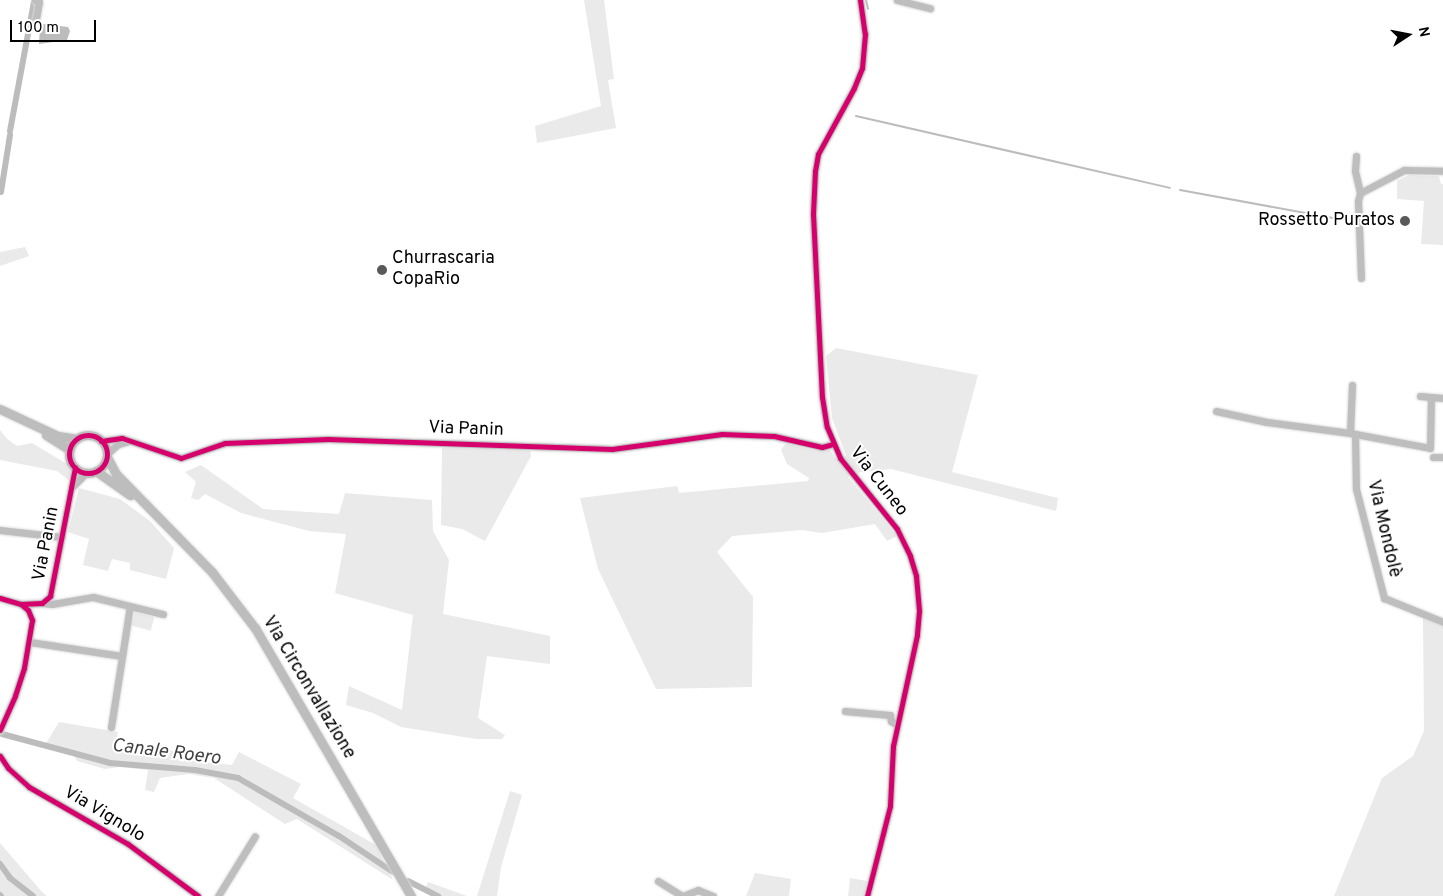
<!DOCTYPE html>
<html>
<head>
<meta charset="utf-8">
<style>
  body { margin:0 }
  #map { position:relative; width:1443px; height:896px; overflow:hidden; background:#fff; font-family:Overpass,sans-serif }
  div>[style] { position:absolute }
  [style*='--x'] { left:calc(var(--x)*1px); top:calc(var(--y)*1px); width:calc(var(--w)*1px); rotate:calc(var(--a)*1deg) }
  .green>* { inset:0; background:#eaeaea; transform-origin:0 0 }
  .water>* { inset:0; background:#bcbcbc }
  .stream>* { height:2px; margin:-1px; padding:0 1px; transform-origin:1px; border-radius:1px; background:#bcbcbc }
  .canal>* { height:6px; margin:-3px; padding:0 3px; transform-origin:3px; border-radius:3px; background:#bcbcbc }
  .roads { filter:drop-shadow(0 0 1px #dbdbdb) drop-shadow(0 0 1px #dbdbdb) }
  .minor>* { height:7px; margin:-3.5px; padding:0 3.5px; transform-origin:3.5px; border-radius:3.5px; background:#bebebe }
  .major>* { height:9px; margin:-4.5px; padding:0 4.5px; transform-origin:4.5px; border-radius:4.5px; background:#bdbdbd }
  .major>.ring { margin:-4.5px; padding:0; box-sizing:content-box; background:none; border:9px solid #bdbdbd; border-radius:50% }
  .cycleway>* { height:5px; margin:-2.5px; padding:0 2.5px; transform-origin:2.5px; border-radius:2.5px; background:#d6006c }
  .cycleway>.ring { margin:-2.5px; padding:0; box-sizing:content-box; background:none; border:5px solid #d6006c; border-radius:50% }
  .dots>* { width:14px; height:14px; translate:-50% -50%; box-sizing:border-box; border:2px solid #fff; border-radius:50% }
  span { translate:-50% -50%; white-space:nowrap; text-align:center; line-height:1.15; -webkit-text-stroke:4px #fff; paint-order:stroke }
  .poi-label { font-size:18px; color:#000 }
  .right { translate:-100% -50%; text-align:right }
  .left { translate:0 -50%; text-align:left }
  .street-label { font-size:18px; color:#000 }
  .water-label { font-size:19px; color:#414141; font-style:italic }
  .north { position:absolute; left:1383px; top:10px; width:50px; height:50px; -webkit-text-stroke:4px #fff; paint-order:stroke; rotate:79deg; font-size:14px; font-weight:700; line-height:20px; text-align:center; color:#000 }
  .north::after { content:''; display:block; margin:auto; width:18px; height:22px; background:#000; clip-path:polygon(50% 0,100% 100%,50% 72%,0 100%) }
  .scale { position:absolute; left:10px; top:20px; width:86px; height:22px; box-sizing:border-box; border:2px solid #000; border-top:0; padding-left:6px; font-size:15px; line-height:18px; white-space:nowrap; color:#000; -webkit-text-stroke:4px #fff; paint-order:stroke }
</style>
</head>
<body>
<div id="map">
  <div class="green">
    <i style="clip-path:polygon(584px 0,604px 0,614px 79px,608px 80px,616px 128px,537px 143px,535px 126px,601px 106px)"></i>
    <i style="clip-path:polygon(1409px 175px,1439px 176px,1441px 184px,1443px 184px,1443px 245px,1421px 244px,1424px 201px,1397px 199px,1397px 181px)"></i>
    <i style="clip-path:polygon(25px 247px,29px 256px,0 266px,0 252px)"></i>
    <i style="clip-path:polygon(836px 348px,978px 375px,952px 472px,1058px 498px,1056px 511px,891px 469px,861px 472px,848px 477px,897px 536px,887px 541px,875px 524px,822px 533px,802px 530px,732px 536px,717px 552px,753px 597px,752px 687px,656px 689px,598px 569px,580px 498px,677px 486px,679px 493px,808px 481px,809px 478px,787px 464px,781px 450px,786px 443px,809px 449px,830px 450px,835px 458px,846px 456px,832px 418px,826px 356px)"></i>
    <i style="clip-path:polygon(0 430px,7px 439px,17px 446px,32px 443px,67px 464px,71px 471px,70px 481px,57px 471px,0 460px)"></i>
    <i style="clip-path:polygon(442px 447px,530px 450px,531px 456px,485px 541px,462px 529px,441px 525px)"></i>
    <i style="clip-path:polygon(201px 465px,263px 509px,339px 514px,345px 493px,432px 500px,433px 531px,449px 560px,443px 614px,550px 636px,550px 664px,487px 656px,478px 718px,505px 735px,502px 739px,476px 739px,401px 727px,373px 713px,346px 705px,349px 686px,402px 710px,413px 615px,335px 593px,346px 534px,309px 531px,241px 513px,205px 494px,198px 500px,191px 498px,196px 482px,185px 472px)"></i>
    <i style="clip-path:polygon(79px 488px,120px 499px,150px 521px,174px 548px,166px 579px,130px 570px,130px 563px,112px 559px,108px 571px,83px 565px,89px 539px,68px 532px)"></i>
    <i style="left:135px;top:612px;width:20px;height:14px;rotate:15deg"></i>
    <i style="clip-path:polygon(1423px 616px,1443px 626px,1443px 896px,1334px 896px,1382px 778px,1413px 756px,1424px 731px)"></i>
    <i style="clip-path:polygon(59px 722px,118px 732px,115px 748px,178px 751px,176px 759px,232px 765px,239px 752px,301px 784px,293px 798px,376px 845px,393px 880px,297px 819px,285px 824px,214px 778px,188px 774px,160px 778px,154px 792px,145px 790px,148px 770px,120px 767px,105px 769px,77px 761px,71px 751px,45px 745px)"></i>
    <i style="clip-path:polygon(510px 791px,522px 795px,501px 867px,497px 896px,477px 896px)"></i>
    <i style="clip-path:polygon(0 843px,42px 892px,47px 896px,0 896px)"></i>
    <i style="clip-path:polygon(755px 873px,791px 879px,789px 896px,746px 896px)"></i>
    <i style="clip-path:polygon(850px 878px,867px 881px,865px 896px,848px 896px)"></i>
    <i style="clip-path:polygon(428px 882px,467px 896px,433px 896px,424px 891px)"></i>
  </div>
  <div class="water">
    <i style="clip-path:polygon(44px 24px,68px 27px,70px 31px,67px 40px,39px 44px,40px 26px)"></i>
  </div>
  <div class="stream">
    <i style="--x:866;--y:0;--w:9;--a:77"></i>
    <i style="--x:856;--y:116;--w:322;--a:12.9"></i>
    <i style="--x:1180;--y:190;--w:172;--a:10.4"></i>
  </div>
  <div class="canal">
    <i style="--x:10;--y:131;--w:131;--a:-79.5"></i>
    <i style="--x:1;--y:192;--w:58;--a:-81"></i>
    <i style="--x:2;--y:734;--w:112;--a:15"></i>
    <i style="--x:110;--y:763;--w:85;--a:4.7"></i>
    <i style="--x:195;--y:770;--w:44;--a:10.5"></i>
    <i style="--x:238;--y:778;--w:116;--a:29.9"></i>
    <i style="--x:339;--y:836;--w:65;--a:33.7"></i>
    <i style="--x:0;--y:864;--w:17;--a:54"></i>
    <i style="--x:10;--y:878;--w:29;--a:38"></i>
    <i style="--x:408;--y:881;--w:34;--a:27"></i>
    <i style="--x:0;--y:895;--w:1;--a:45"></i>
  </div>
  <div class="roads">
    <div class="minor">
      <i style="--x:35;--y:0;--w:4;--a:27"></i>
      <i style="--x:39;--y:2;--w:17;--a:100"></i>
      <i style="--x:860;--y:0;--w:34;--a:82"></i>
      <i style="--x:865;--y:34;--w:34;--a:95"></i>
      <i style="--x:862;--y:68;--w:22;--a:112"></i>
      <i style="--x:854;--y:88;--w:75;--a:118.6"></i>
      <i style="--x:818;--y:154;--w:17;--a:100"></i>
      <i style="--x:815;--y:171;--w:43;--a:92.7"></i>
      <i style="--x:813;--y:214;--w:183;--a:87.2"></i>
      <i style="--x:822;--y:397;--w:30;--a:81"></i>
      <i style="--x:827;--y:427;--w:34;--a:67"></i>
      <i style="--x:840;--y:458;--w:91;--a:51.2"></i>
      <i style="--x:897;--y:529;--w:30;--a:64"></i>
      <i style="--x:910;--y:556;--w:21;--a:73"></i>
      <i style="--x:916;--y:576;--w:35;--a:85"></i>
      <i style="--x:919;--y:611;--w:24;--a:95"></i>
      <i style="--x:917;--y:635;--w:114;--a:102.2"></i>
      <i style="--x:893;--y:746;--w:60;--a:92.9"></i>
      <i style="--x:890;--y:806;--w:93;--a:104.3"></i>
      <i style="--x:897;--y:0;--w:34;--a:14"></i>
      <i style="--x:1356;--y:156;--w:15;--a:94"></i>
      <i style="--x:1355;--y:171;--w:23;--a:77"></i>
      <i style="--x:1360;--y:193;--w:8;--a:104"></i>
      <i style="--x:1358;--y:201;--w:77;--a:87.8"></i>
      <i style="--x:1360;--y:193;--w:50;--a:-27.6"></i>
      <i style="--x:1404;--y:170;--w:39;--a:1"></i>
      <i style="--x:1352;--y:385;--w:48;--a:92.4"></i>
      <i style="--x:1350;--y:433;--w:81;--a:10.6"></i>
      <i style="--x:1430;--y:448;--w:51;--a:-88.9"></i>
      <i style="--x:1431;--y:397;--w:12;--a:5"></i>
      <i style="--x:1420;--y:396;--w:11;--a:5"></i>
      <i style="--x:1216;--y:411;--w:52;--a:12.2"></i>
      <i style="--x:1267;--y:422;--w:84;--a:7.5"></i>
      <i style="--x:1355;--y:434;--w:55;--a:89"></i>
      <i style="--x:1356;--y:489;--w:113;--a:75.6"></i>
      <i style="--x:1384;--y:598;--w:64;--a:22.1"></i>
      <i style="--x:101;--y:441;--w:21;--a:-8"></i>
      <i style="--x:122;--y:438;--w:62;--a:18.7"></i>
      <i style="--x:181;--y:458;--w:46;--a:-18.8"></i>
      <i style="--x:225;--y:443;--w:103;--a:-2.2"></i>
      <i style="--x:328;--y:439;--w:284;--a:2"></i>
      <i style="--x:612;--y:449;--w:111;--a:-7.8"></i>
      <i style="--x:722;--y:434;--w:52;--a:2.2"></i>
      <i style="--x:774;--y:436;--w:49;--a:12.9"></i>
      <i style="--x:822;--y:447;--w:11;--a:-15"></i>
      <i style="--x:107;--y:454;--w:15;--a:-42"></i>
      <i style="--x:118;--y:444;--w:11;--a:-15"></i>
      <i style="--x:1433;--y:457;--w:10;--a:0"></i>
      <i style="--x:73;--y:486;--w:20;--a:-45"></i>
      <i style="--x:0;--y:530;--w:62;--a:6.4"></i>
      <i style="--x:0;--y:598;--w:22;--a:16"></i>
      <i style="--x:21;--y:604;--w:9;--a:41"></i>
      <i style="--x:28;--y:610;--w:11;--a:68"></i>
      <i style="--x:32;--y:620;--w:49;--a:99.5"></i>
      <i style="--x:24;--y:668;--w:29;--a:108"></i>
      <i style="--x:15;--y:696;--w:37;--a:114"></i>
      <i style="--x:42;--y:603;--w:10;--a:6"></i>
      <i style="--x:52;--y:604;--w:42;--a:-9.7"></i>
      <i style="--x:93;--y:597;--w:72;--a:13.7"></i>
      <i style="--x:21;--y:604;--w:21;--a:-3"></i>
      <i style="--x:42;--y:603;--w:11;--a:-41"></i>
      <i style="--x:50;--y:596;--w:131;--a:-79"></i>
      <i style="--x:30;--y:642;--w:93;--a:8.7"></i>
      <i style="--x:845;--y:711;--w:45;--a:5.1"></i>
      <i style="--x:890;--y:715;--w:6;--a:81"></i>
      <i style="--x:891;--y:721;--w:7;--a:34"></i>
      <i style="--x:111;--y:727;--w:122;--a:-81.1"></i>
      <i style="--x:0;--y:756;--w:14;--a:56"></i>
      <i style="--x:8;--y:768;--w:28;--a:42"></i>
      <i style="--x:29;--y:787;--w:114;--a:29.9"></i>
      <i style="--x:128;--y:844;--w:87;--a:36.6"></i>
      <i style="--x:658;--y:881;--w:28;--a:32"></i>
      <i style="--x:218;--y:896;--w:70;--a:-58.3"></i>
      <i style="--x:683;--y:896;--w:16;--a:-22"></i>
      <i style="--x:698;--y:890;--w:16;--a:22"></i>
    </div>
    <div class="major">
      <i style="--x:0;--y:409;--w:64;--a:25"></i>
      <i style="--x:58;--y:436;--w:18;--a:9"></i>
      <i style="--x:46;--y:435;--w:28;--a:32"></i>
      <i class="ring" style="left:69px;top:435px;width:29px;height:29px"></i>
      <i style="--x:107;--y:457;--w:19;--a:62"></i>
      <i style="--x:116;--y:474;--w:137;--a:45.6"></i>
      <i style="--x:212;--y:572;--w:71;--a:52.5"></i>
      <i style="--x:255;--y:628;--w:310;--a:59.8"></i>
      <i style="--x:96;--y:471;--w:42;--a:35.2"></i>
    </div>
  </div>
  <div class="cycleway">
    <i style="--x:860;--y:0;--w:34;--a:82"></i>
    <i style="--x:865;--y:34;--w:34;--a:95"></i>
    <i style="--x:862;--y:68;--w:22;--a:112"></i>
    <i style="--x:854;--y:88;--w:75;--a:118.6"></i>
    <i style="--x:818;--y:154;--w:17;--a:100"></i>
    <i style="--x:815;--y:171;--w:43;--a:92.7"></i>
    <i style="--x:813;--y:214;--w:183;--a:87.2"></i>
    <i style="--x:822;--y:397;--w:30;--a:81"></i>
    <i style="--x:827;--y:427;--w:34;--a:67"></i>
    <i style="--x:840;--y:458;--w:91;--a:51.2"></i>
    <i style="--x:897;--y:529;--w:30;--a:64"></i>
    <i style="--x:910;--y:556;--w:21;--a:73"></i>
    <i style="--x:916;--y:576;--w:35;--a:85"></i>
    <i style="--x:919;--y:611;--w:24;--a:95"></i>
    <i style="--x:917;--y:635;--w:114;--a:102.2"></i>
    <i style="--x:893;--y:746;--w:60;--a:92.9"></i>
    <i style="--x:890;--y:806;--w:93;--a:104.3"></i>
    <i class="ring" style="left:69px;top:435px;width:33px;height:33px"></i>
    <i style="--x:101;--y:441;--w:21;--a:-8"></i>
    <i style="--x:122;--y:438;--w:62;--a:18.7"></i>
    <i style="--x:181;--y:458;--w:46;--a:-18.8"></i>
    <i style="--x:225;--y:443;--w:103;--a:-2.2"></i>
    <i style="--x:328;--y:439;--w:284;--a:2"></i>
    <i style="--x:612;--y:449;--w:111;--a:-7.8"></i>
    <i style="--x:722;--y:434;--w:52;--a:2.2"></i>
    <i style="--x:774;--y:436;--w:49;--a:12.9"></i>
    <i style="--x:822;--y:447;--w:11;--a:-15"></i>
    <i style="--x:0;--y:598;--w:22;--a:16"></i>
    <i style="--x:21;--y:604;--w:9;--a:41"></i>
    <i style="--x:28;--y:610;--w:11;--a:68"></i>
    <i style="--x:32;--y:620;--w:49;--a:99.5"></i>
    <i style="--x:24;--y:668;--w:29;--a:108"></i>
    <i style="--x:15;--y:696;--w:37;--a:114"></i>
    <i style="--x:21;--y:604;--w:21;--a:-3"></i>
    <i style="--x:42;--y:603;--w:11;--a:-41"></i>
    <i style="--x:50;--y:596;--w:131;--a:-79"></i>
    <i style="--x:0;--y:756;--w:14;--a:56"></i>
    <i style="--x:8;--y:768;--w:28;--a:42"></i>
    <i style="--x:29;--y:787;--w:114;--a:29.9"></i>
    <i style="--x:128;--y:844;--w:87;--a:36.6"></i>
  </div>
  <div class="dots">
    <i style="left:1405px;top:221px;background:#595959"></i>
    <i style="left:382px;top:270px;background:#595959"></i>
  </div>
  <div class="poi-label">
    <span class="right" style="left:1395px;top:221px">Rossetto Puratos</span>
    <span class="left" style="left:392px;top:270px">Churrascaria<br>CopaRio</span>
  </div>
  <div class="street-label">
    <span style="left:466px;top:430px;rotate:2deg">Via Panin</span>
    <span style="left:878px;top:482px;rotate:52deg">Via Cuneo</span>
    <span style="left:1383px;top:529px;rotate:77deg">Via Mondolè</span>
    <span style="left:47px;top:544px;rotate:-79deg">Via Panin</span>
    <span style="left:308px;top:688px;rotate:59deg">Via Circonvallazione</span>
    <span style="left:104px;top:815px;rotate:31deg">Via Vignolo</span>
  </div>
  <div class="water-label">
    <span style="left:166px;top:753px;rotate:7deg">Canale Roero</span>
  </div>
  <div class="north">N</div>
  <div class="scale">100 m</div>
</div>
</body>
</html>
